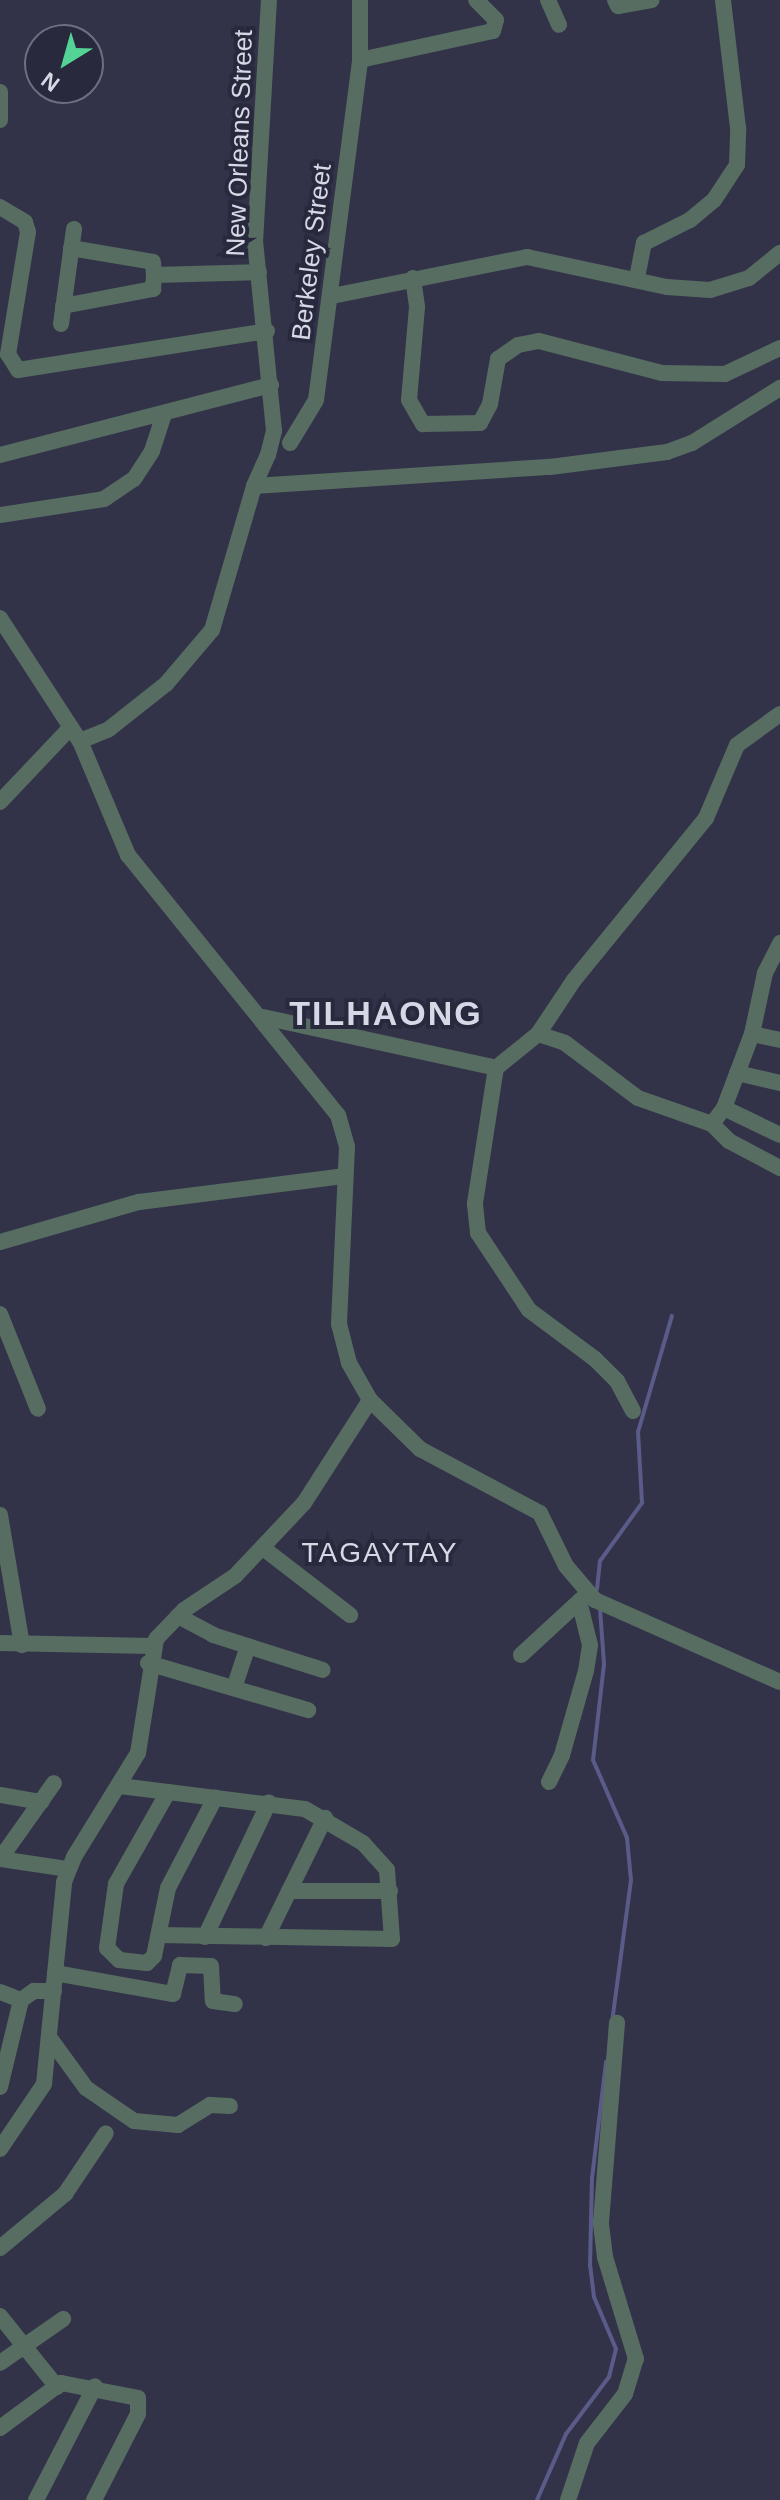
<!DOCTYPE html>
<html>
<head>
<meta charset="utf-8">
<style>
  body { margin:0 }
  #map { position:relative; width:780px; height:2500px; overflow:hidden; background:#323349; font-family:Arial,sans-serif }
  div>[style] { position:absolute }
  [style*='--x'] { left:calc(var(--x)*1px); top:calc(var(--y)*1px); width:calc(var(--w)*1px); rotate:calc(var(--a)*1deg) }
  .stream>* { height:4px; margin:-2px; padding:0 2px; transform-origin:2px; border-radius:2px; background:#5a5b89 }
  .minor>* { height:16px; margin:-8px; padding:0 8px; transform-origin:8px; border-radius:8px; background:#586d61 }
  span { translate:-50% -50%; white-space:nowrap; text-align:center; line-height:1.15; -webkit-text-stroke:8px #29293e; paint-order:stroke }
  .street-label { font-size:26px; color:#d7d8e6 }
  .neighbourhood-label { font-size:28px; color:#d7d8e6; letter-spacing:2px }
  .district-label { font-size:34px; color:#d7d8e6; font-weight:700; letter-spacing:2px }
  .north { position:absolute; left:24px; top:24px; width:80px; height:80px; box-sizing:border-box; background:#29293e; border:2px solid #6f6f81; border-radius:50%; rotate:217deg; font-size:22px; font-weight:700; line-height:32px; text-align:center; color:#d7d8e6 }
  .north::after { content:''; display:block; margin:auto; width:28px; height:36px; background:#54d396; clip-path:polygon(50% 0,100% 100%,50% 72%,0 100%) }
</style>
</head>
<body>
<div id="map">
  <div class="stream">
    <i style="--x:597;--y:1589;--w:28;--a:-84"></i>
    <i style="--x:600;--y:1561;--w:72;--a:-54.1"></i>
    <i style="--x:642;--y:1503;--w:71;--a:-93.2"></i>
    <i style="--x:638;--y:1432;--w:121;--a:-73.7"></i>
    <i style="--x:600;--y:1609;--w:55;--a:85.8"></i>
    <i style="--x:604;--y:1664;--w:97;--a:96.5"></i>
    <i style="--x:593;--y:1760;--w:85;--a:66.4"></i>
    <i style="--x:627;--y:1838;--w:42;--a:84.6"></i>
    <i style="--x:631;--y:1880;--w:143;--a:97.6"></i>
    <i style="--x:537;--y:2500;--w:72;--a:-66.3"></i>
    <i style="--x:566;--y:2434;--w:71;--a:-53"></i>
    <i style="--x:609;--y:2377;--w:29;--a:-76"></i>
    <i style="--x:616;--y:2349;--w:56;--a:-112.9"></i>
    <i style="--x:594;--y:2297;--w:31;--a:-97"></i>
    <i style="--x:590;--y:2266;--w:88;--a:-88.7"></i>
    <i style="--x:592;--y:2178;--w:117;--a:-83.1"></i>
  </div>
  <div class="minor">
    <i style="--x:548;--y:0;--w:27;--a:66"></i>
    <i style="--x:615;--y:0;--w:7;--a:63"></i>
    <i style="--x:618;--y:6;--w:34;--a:-10"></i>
    <i style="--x:360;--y:60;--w:136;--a:-12.3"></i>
    <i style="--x:493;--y:31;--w:11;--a:-75"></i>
    <i style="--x:496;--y:20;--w:28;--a:-135"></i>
    <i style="--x:0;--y:92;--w:28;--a:90"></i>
    <i style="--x:0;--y:207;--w:29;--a:31"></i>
    <i style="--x:25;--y:222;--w:10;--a:73"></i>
    <i style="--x:28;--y:232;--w:124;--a:99.3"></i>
    <i style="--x:8;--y:354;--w:19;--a:58"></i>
    <i style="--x:18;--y:370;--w:252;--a:-8.9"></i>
    <i style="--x:71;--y:248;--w:83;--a:9.7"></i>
    <i style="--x:153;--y:262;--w:13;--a:86"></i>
    <i style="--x:154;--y:275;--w:105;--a:-1.6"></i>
    <i style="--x:413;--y:278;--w:29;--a:82"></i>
    <i style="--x:417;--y:307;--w:93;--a:94.9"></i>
    <i style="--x:409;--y:400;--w:28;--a:60"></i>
    <i style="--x:423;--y:424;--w:57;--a:-1"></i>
    <i style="--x:480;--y:423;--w:21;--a:-62"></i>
    <i style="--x:490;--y:404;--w:46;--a:-79.9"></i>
    <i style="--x:498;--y:359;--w:24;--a:-35"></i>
    <i style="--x:518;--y:345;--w:21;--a:-11"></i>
    <i style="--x:539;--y:341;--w:127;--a:14.6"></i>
    <i style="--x:662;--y:373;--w:63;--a:0.9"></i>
    <i style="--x:725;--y:374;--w:61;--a:-25.3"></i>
    <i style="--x:637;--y:278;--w:36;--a:-79"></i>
    <i style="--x:644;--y:243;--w:51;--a:-26.6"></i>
    <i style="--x:690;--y:220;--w:31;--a:-40"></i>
    <i style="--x:714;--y:200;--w:42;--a:-56.7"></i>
    <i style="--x:737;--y:165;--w:37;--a:-88"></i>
    <i style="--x:738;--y:128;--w:129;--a:-96.7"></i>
    <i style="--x:332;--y:296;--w:199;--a:-11.3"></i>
    <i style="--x:527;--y:257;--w:143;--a:12.1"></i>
    <i style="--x:667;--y:287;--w:43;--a:4"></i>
    <i style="--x:710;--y:290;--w:41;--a:-17.1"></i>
    <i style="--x:749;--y:278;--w:40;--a:-39"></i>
    <i style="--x:63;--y:306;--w:92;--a:-10.7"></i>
    <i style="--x:153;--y:289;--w:14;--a:-86"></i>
    <i style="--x:61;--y:324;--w:96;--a:-82.2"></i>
    <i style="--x:290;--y:443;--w:50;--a:-58.8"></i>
    <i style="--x:316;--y:400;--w:343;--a:-82.6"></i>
    <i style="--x:360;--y:60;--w:60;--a:-90"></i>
    <i style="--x:0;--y:455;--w:280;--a:-14.5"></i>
    <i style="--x:254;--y:486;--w:297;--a:-3.7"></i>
    <i style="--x:550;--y:467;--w:118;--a:-7.3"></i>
    <i style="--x:667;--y:452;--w:27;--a:-20"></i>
    <i style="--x:692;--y:443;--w:104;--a:-32"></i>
    <i style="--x:0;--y:515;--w:105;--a:-8.7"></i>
    <i style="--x:104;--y:499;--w:36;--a:-34"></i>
    <i style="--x:134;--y:479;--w:33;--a:-57"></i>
    <i style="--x:152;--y:451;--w:38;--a:-72"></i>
    <i style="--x:0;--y:618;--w:147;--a:57"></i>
    <i style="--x:80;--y:741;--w:124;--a:67.2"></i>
    <i style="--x:128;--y:855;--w:334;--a:51.1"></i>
    <i style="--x:338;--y:1115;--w:33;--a:74"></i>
    <i style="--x:347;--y:1147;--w:177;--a:92.6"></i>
    <i style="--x:339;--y:1324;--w:40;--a:75.6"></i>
    <i style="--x:349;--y:1363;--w:43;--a:60.4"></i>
    <i style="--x:370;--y:1400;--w:70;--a:44.4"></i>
    <i style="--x:420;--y:1449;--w:136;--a:28.1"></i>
    <i style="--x:540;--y:1513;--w:59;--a:63.9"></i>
    <i style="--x:566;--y:1566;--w:45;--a:49.5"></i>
    <i style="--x:595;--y:1600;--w:202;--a:23.9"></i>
    <i style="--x:80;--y:741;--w:31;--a:-22"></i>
    <i style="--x:109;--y:729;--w:73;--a:-38.3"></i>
    <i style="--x:166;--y:684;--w:71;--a:-49.6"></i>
    <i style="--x:212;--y:630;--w:150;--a:-73.7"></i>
    <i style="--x:254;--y:486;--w:34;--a:-66"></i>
    <i style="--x:268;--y:455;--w:25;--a:-76"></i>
    <i style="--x:274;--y:431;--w:190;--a:-95.7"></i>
    <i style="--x:255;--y:242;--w:242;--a:-86.7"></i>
    <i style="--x:0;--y:802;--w:103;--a:-46.6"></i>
    <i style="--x:263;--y:1017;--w:239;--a:12.3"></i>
    <i style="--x:538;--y:1034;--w:28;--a:18"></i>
    <i style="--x:565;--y:1043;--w:91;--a:37"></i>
    <i style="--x:638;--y:1098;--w:78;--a:19.4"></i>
    <i style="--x:712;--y:1124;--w:24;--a:45"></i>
    <i style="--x:729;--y:1141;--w:58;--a:27.9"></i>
    <i style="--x:752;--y:1034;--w:29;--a:12"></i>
    <i style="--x:737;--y:1073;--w:44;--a:13.1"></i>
    <i style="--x:724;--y:1108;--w:62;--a:25.7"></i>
    <i style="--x:712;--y:1124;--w:20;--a:-53"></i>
    <i style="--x:724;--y:1108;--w:79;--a:-69.3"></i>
    <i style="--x:752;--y:1034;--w:62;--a:-78"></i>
    <i style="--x:765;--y:973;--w:34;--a:-63"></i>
    <i style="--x:0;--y:1242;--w:145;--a:-16.1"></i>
    <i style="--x:139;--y:1202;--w:208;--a:-7.2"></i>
    <i style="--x:0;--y:1314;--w:102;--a:68.2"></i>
    <i style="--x:633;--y:1411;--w:34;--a:-118"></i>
    <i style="--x:617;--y:1381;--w:31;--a:-135"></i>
    <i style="--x:595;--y:1359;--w:82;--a:-143.4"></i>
    <i style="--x:529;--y:1310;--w:92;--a:-123.5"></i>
    <i style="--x:478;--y:1233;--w:30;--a:-96"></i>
    <i style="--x:475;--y:1203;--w:137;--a:-81.2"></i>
    <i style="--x:496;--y:1068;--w:54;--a:-39"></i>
    <i style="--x:538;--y:1034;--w:65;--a:-56.3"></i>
    <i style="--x:574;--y:980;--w:209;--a:-50.8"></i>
    <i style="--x:706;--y:818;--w:79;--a:-67"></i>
    <i style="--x:737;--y:745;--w:53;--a:-35.8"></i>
    <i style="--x:0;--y:1515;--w:132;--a:80.4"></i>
    <i style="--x:263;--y:1548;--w:110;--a:37.6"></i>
    <i style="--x:178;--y:1616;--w:40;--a:28"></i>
    <i style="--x:213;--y:1635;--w:115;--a:17.7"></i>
    <i style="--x:0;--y:1643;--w:152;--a:1.1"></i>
    <i style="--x:521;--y:1655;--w:88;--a:-42.7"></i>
    <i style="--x:148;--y:1663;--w:167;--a:16.4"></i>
    <i style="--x:234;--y:1688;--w:44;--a:-71.6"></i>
    <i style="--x:549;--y:1782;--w:30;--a:-64"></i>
    <i style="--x:562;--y:1755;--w:87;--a:-74.1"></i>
    <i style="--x:586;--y:1671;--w:26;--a:-81"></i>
    <i style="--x:590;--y:1645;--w:45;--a:-104"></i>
    <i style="--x:120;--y:1786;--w:186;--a:7.1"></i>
    <i style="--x:305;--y:1809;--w:67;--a:30.4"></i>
    <i style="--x:363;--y:1843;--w:36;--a:48"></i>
    <i style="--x:387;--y:1870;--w:69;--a:85.9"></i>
    <i style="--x:392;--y:1939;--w:233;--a:-179"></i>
    <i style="--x:168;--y:1792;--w:106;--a:119.5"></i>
    <i style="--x:116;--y:1884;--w:65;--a:98"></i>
    <i style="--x:107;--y:1948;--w:17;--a:45"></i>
    <i style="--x:119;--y:1960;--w:28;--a:6"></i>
    <i style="--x:147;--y:1963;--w:10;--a:-45"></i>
    <i style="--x:154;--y:1956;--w:69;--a:-78.4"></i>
    <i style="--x:168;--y:1888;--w:102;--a:-62.4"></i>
    <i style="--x:0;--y:1795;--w:42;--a:9.7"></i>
    <i style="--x:0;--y:1859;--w:93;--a:-54.6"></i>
    <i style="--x:0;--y:1859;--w:69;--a:8.4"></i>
    <i style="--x:289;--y:1891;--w:101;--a:0"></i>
    <i style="--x:205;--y:1937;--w:149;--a:-64.6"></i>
    <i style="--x:266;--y:1938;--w:134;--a:-63.8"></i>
    <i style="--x:55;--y:1973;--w:120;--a:10.1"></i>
    <i style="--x:173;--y:1994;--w:30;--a:-76"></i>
    <i style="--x:180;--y:1965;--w:31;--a:2"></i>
    <i style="--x:211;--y:1966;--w:35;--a:87"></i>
    <i style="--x:213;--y:2001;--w:22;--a:8"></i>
    <i style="--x:0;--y:1992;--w:22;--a:21"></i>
    <i style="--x:49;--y:2037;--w:63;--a:54"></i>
    <i style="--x:86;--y:2088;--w:58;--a:34.5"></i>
    <i style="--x:134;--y:2121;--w:44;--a:5.2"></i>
    <i style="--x:178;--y:2125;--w:38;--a:-32"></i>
    <i style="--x:210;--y:2105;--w:20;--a:3"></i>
    <i style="--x:0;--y:2087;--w:89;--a:-76.4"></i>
    <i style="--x:21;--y:2000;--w:16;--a:-35"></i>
    <i style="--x:34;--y:1991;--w:20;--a:0"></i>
    <i style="--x:0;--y:2149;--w:78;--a:-55.9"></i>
    <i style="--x:44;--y:2084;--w:203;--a:-84.3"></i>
    <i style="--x:64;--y:1882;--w:27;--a:-68"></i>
    <i style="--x:74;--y:1857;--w:122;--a:-58.4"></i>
    <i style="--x:138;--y:1753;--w:115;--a:-81"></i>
    <i style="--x:156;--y:1639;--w:40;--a:-46"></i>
    <i style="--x:184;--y:1610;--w:61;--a:-33.7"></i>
    <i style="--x:235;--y:1576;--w:100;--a:-46.6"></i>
    <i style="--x:304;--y:1503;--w:122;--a:-57.3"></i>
    <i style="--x:0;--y:2248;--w:85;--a:-39.7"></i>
    <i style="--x:65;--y:2194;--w:73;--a:-56.1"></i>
    <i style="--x:0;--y:2316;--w:91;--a:51.2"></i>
    <i style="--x:0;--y:2363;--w:77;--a:-34.9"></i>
    <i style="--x:0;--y:2428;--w:76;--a:-36.4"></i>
    <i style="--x:61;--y:2383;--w:78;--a:11"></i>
    <i style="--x:138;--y:2398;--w:16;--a:90"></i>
    <i style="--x:138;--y:2414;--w:97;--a:117.1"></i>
    <i style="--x:36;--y:2500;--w:128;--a:-62.6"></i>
    <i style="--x:568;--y:2500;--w:60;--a:-71.6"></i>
    <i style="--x:587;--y:2443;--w:62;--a:-52.2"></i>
    <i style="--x:625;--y:2394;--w:37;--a:-73"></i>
    <i style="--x:636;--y:2359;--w:107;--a:-106.9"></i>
    <i style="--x:605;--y:2257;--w:35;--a:-97"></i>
    <i style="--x:601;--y:2222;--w:200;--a:-85.4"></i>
  </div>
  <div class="street-label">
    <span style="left:240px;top:143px;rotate:-88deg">New Orleans Street</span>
    <span style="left:312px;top:252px;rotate:-83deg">Berkeley Street</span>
  </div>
  <div class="neighbourhood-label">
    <span style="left:380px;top:1553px">TAGAYTAY</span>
  </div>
  <div class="district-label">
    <span style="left:386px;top:1014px">TILHAONG</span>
  </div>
  <div class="north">N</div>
</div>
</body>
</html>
